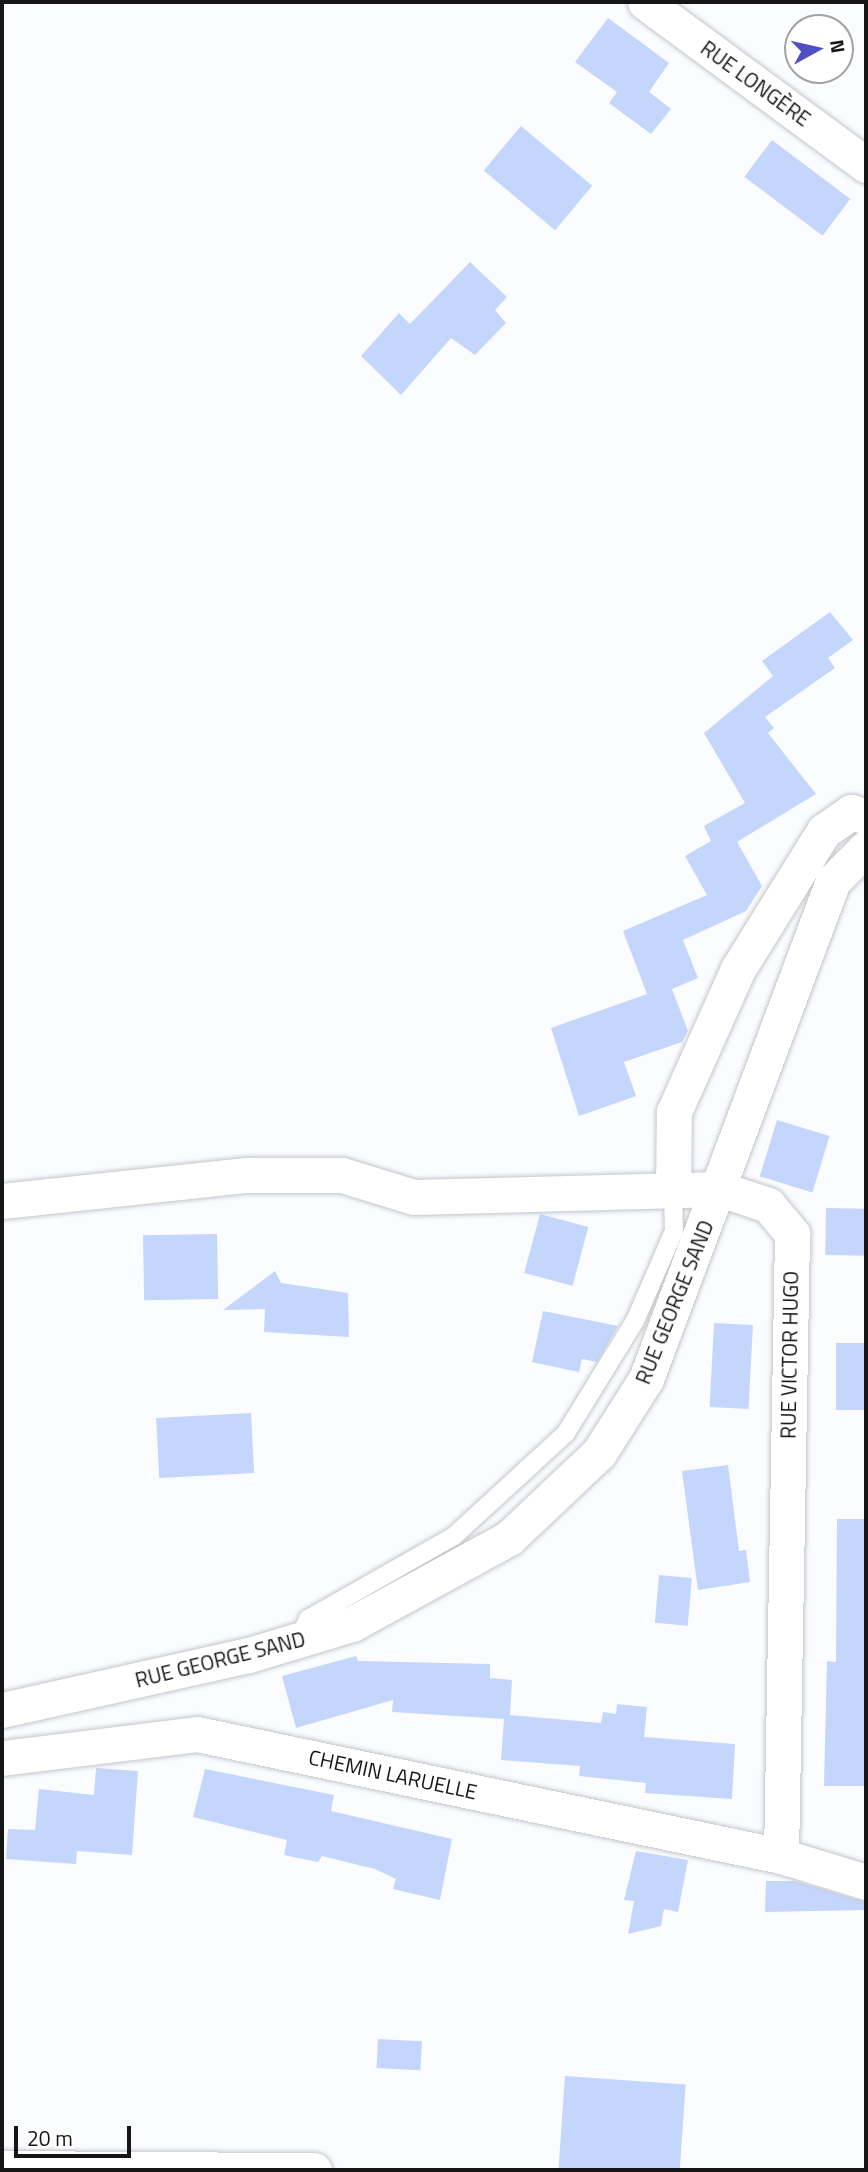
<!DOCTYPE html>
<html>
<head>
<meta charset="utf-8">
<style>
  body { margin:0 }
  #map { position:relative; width:868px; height:2172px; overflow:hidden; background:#fafcff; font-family:"Titillium Web",sans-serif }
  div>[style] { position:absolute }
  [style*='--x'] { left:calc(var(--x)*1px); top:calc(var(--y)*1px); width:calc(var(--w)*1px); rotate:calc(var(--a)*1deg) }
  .building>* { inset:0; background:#c5d6fd; transform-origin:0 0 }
  .roads { filter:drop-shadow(0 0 2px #c4c6c9) drop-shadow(0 0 2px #c4c6c9) }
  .lane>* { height:18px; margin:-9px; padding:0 9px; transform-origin:9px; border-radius:9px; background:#fff }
  .street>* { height:35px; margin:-17.5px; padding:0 17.5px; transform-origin:17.5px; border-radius:17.5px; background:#fff }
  span { translate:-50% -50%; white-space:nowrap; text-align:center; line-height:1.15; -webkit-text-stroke:5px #fff; paint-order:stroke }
  .street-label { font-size:21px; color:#161617 }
  .frame { position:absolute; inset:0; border:4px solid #161617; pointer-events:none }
  .north { position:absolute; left:784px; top:14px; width:70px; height:70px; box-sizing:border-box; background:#fff; border:2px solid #a2a2a2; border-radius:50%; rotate:82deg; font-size:19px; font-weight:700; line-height:28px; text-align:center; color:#161617 }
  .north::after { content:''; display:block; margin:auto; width:24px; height:32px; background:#4f4ec5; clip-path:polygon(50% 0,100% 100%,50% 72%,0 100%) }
  .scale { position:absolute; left:14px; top:2126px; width:117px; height:32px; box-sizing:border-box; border:4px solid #161617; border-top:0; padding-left:9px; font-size:21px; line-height:24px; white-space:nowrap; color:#161617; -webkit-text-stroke:5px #fff; paint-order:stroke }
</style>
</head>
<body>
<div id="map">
  <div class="building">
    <i style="clip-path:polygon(608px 18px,669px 63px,649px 92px,671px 109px,651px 134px,609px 103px,617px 92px,575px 62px)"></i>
    <i style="left:521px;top:126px;width:93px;height:58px;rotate:40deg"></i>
    <i style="left:772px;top:140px;width:98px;height:46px;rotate:37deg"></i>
    <i style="clip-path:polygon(470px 262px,507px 297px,495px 310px,506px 323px,475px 355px,451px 338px,401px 395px,361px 356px,399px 313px,410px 324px)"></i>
    <i style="clip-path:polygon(830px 612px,853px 640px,828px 658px,835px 668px,765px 717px,774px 728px,768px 733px,816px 794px,737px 842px,762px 886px,746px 911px,683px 940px,698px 978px,672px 989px,688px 1031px,682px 1042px,624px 1062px,636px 1096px,579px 1116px,551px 1028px,647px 994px,623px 931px,707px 895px,685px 856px,711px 841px,704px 826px,745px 803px,704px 733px,773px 676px,762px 661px)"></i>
    <i style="left:777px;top:1120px;width:55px;height:59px;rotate:17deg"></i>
    <i style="left:826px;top:1208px;width:40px;height:47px;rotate:1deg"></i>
    <i style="left:540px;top:1214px;width:50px;height:61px;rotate:15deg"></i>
    <i style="left:217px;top:1234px;width:65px;height:74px;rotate:89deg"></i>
    <i style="clip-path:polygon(275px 1271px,281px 1283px,348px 1293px,349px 1337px,264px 1332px,265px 1309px,223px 1310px)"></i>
    <i style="clip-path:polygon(543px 1311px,618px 1326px,597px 1362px,582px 1359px,579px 1372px,532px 1362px)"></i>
    <i style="left:714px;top:1323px;width:39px;height:84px;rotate:3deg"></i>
    <i style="left:836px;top:1343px;width:30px;height:67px"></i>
    <i style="left:251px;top:1413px;width:60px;height:95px;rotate:87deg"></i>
    <i style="clip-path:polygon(728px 1465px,739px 1551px,746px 1550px,750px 1582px,698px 1590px,682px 1471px)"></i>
    <i style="clip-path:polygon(837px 1519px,866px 1519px,866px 1786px,824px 1786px,827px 1661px,836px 1662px)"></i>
    <i style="left:659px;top:1575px;width:33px;height:48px;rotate:5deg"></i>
    <i style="clip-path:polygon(356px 1656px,358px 1661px,490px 1664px,490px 1678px,512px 1680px,510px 1715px,601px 1723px,603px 1712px,616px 1714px,617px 1704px,647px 1707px,644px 1737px,735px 1744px,732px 1799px,645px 1793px,646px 1783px,579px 1776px,580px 1766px,501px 1760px,504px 1719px,392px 1712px,393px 1700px,296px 1728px,282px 1676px)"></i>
    <i style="clip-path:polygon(96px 1768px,138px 1771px,132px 1855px,77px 1851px,76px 1864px,6px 1859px,8px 1829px,35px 1830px,39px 1789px,94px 1795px)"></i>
    <i style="clip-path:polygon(205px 1769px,334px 1795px,331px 1811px,452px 1839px,440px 1900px,393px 1889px,396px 1879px,375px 1869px,322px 1856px,318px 1862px,284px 1855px,287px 1840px,193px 1817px)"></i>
    <i style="clip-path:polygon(636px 1851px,688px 1860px,678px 1912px,664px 1909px,661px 1926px,628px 1934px,634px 1901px,624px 1900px)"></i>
    <i style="clip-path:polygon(766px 1881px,795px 1881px,866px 1902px,866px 1910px,765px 1912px)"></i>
    <i style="left:378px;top:2039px;width:44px;height:29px;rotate:3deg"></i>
    <i style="left:565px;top:2076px;width:121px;height:92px;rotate:4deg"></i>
  </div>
  <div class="roads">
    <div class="lane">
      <i style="--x:299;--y:1640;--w:23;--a:-67"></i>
      <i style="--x:308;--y:1619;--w:168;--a:-29.6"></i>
      <i style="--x:454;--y:1536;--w:152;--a:-42.6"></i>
      <i style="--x:566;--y:1433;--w:132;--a:-58.4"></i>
      <i style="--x:635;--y:1321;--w:98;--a:-66.6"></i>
      <i style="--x:674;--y:1231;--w:42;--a:-91.4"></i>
    </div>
    <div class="street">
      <i style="--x:645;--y:2;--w:275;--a:36.4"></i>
      <i style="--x:673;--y:1189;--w:77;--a:-89.3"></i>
      <i style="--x:674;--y:1112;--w:157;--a:-65.9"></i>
      <i style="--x:738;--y:969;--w:163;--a:-58.1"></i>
      <i style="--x:824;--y:831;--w:33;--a:-35"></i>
      <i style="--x:851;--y:812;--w:16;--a:18"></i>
      <i style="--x:2;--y:1201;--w:246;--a:-6.1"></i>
      <i style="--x:247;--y:1175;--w:95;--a:0"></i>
      <i style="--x:342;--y:1175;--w:75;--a:17"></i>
      <i style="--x:414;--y:1197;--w:306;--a:-1.5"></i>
      <i style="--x:720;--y:1189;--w:51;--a:18.4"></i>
      <i style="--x:768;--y:1205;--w:38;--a:50"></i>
      <i style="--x:792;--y:1234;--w:622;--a:91.01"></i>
      <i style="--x:781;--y:1856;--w:89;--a:17"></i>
      <i style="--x:2;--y:1710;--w:253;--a:-12.6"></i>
      <i style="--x:249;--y:1655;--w:108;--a:-16.8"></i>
      <i style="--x:352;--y:1624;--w:179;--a:-28.7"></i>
      <i style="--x:509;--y:1538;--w:124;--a:-43.4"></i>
      <i style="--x:599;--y:1453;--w:88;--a:-57.6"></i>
      <i style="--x:646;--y:1379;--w:532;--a:-69.42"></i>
      <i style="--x:833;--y:881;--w:47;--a:-45"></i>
      <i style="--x:2;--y:1758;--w:196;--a:-7"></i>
      <i style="--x:197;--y:1734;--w:597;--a:11.8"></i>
      <i style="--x:2;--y:2168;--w:312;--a:0.4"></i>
    </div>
  </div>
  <div class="street-label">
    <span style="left:756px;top:83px;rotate:36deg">RUE LONGÈRE</span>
    <span style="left:674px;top:1302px;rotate:-68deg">RUE GEORGE SAND</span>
    <span style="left:789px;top:1355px;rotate:-89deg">RUE VICTOR HUGO</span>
    <span style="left:220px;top:1659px;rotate:-14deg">RUE GEORGE SAND</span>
    <span style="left:393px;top:1774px;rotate:12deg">CHEMIN LARUELLE</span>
  </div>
  <div class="frame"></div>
  <div class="north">N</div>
  <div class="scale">20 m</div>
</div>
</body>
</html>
